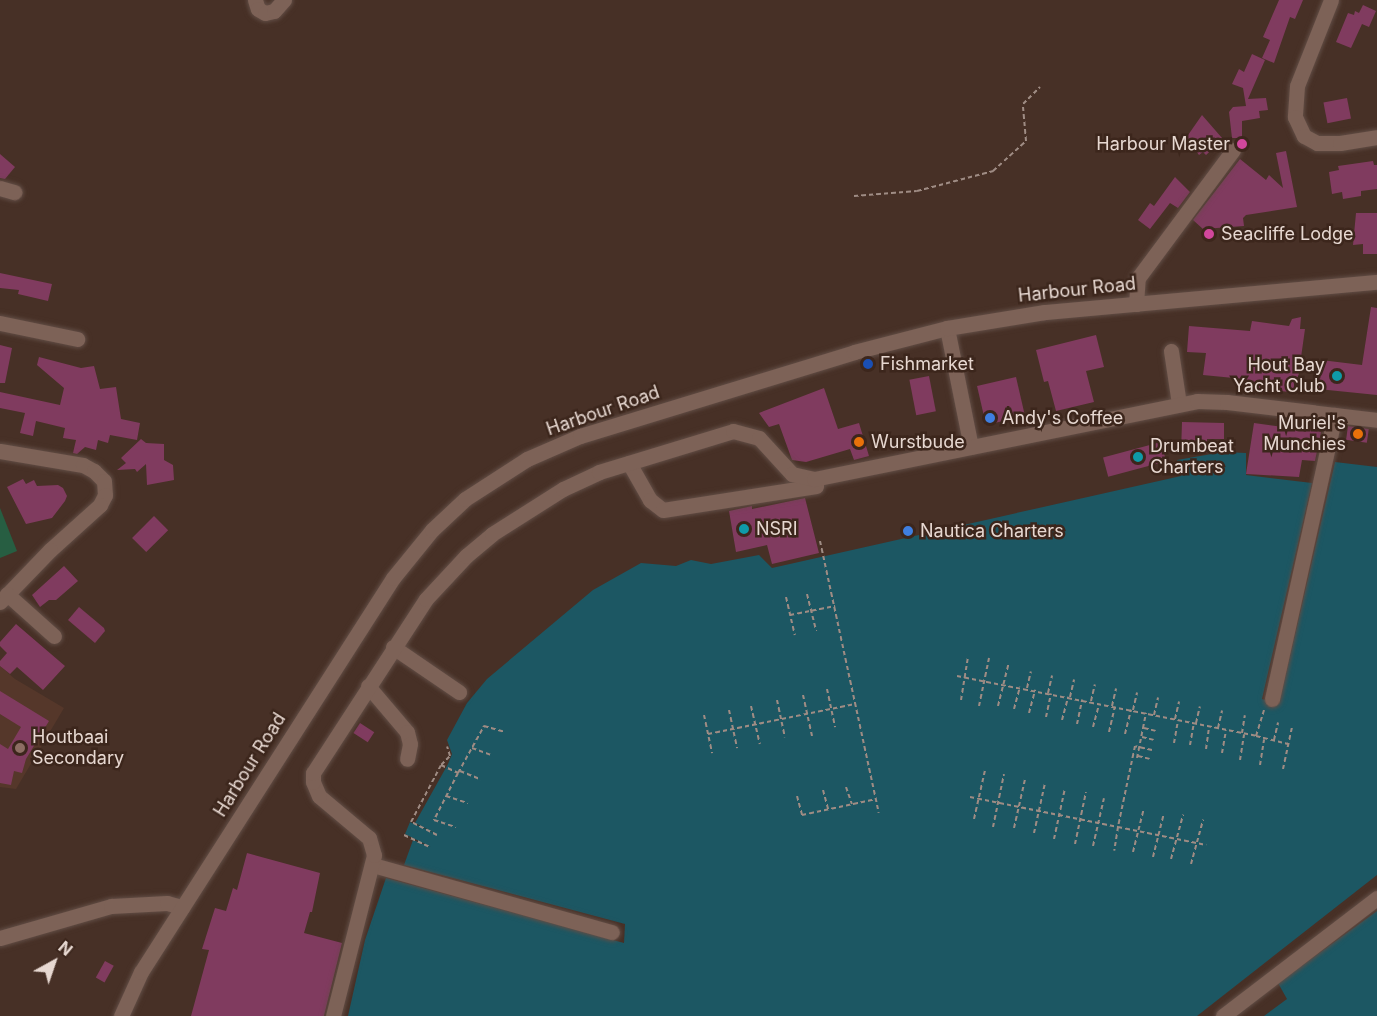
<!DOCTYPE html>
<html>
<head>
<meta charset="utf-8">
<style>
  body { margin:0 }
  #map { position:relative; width:1377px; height:1016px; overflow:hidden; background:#473026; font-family:Inter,sans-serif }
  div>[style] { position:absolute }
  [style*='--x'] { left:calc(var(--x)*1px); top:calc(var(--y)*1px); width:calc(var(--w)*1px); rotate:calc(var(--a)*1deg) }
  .built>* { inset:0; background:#55372a }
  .green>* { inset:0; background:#275e42 }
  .water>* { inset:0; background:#1c5763 }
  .building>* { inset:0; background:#803b5f; transform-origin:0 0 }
  .path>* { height:2px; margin-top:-1px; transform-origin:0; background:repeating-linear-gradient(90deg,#9f8c84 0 4.5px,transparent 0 7.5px) }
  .roads { filter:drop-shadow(0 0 2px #614d45) drop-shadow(0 0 2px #614d45) }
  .minor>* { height:15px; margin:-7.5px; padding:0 7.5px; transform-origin:7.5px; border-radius:7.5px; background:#7d6257 }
  .dots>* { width:16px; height:16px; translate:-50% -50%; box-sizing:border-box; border:3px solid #3c261c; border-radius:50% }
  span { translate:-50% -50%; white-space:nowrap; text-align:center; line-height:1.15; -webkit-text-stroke:5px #3c261c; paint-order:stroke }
  .poi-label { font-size:18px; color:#e7d8d1 }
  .right { translate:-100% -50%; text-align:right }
  .left { translate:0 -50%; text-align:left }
  .street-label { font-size:18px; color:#e7d8d1 }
  .north { position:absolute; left:24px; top:932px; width:60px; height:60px; -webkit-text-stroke:4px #3c261c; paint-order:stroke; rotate:40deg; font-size:16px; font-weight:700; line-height:24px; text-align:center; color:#e7d8d1 }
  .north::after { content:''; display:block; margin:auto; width:21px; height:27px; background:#e7d8d1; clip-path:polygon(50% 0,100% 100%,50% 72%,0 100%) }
</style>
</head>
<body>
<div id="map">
  <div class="built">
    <i style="clip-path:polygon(0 666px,15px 679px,64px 708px,16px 789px,0 787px)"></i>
  </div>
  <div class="green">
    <i style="clip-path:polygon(0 508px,17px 551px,0 558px)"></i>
  </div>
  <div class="water">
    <i style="clip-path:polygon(1223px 452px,1246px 453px,1246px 475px,1312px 483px,1262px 699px,1279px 704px,1335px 462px,1377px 467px,1377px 875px,1197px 1016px,348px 1016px,365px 940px,386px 878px,624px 943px,625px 924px,404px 865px,413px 840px,431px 847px,405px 834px,410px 822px,437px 834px,415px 823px,448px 764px,452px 754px,447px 740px,467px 703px,487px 679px,593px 590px,641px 563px,676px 566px,691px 560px,711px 564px,759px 555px,772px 568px,1181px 476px,1177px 460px)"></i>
    <i style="clip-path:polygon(1377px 911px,1377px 1016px,1264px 1016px,1287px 999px,1278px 983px)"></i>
  </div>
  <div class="building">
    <i style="clip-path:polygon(1279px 0,1303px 0,1295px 19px,1290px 17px,1274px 63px,1262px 58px,1270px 40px,1263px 37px)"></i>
    <i style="clip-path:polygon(1363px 5px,1376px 11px,1369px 27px,1362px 24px,1351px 48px,1336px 42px,1348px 13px,1354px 15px,1355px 11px,1359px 13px)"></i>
    <i style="clip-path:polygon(1252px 54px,1265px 60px,1248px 99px,1266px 98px,1268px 110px,1259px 111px,1260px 118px,1242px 121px,1242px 138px,1232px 138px,1229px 112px,1233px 107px,1246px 106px,1243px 88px,1232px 84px,1239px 69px,1244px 72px)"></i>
    <i style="left:1347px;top:98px;width:21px;height:24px;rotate:79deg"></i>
    <i style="clip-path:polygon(1202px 115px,1222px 138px,1214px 138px,1220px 142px,1206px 155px,1203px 152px,1199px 155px,1186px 138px)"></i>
    <i style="clip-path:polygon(1286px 151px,1297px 207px,1246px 215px,1243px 218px,1244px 226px,1203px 229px,1193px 220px,1240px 159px,1266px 180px,1269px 175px,1283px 188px,1276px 153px)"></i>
    <i style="clip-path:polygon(0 154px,15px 167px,5px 179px,0 178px)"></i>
    <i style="clip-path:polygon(1373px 161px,1374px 165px,1377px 165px,1377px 189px,1361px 191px,1361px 196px,1343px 199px,1342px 192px,1332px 194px,1329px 172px,1339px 170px,1338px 166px)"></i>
    <i style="clip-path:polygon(1175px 177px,1190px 192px,1178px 208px,1170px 203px,1150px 229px,1138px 220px,1150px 203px,1154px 206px)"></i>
    <i style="clip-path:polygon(1356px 213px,1377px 213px,1377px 254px,1363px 254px,1363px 244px,1353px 245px)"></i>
    <i style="clip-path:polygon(0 273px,52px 284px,48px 301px,18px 294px,19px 290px,0 288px)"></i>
    <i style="clip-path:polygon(1371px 307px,1377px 308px,1377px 395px,1318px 389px,1321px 360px,1362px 365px)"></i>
    <i style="clip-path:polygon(1301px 317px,1300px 329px,1305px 329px,1296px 393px,1274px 390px,1274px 394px,1243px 392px,1244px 379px,1203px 375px,1206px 353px,1187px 352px,1189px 326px,1250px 331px,1252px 321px,1289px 326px,1292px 319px)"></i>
    <i style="clip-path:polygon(1096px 335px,1104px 367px,1086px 371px,1094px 402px,1056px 411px,1048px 381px,1044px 382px,1036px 350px)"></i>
    <i style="clip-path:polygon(0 345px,12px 348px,5px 383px,0 383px)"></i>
    <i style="clip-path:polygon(39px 357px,81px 368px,94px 366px,100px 389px,116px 387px,121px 419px,140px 423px,137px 440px,110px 435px,108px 443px,98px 440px,96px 450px,85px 447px,77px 454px,73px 453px,76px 440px,63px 438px,65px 428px,36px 421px,33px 436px,20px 433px,25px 413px,0 408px,0 392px,60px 405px,64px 388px,37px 365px)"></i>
    <i style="left:929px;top:376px;width:36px;height:20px;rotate:79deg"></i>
    <i style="left:1016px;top:377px;width:40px;height:40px;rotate:77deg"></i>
    <i style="clip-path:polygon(824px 388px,838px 429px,859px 423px,869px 456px,854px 460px,850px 449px,806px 462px,792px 460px,779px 424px,769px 427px,759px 413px)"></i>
    <i style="clip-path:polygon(1182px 422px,1224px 423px,1224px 439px,1207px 439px,1207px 453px,1181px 452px)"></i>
    <i style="clip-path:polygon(1254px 423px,1321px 432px,1315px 461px,1302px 460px,1299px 477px,1246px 474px)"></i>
    <i style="left:1348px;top:426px;width:21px;height:14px;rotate:8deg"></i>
    <i style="clip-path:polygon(141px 439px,146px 443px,164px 444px,164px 460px,173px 465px,174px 480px,147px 485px,146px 464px,137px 472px,135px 469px,117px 470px,126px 463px,121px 458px)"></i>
    <i style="left:1161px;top:442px;width:20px;height:60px;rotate:75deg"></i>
    <i style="clip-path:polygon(23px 479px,26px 484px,34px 480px,37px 486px,58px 485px,63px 488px,67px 496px,65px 501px,52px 518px,26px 524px,7px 487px)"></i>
    <i style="clip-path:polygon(805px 498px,819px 553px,772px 564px,767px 545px,736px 552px,729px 511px,752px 506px,752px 509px)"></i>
    <i style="left:154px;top:516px;width:20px;height:31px;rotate:45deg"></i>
    <i style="clip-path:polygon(64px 566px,78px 581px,56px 600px,49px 600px,40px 607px,32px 595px)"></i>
    <i style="clip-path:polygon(79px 607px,104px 628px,105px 631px,95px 643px,68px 620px)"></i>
    <i style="clip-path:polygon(16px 624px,65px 666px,43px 690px,17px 667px,10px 674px,0 666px,0 661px,7px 653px,0 646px,0 642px)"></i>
    <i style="clip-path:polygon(0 691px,49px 721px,26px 759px,22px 773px,14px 771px,11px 785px,0 783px,0 744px,8px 749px,21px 727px,0 714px)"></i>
    <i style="left:360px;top:723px;width:17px;height:12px;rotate:33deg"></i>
    <i style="clip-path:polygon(247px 853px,320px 873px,312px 912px,310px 912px,304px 933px,342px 943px,324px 1016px,191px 1016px,209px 950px,202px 949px,215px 908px,226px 911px,233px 888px,237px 890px)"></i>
    <i style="left:105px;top:961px;width:10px;height:19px;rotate:29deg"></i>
  </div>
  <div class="path">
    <i style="--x:854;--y:196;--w:63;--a:-4.5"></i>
    <i style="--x:917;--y:191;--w:79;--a:-14.7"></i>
    <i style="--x:993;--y:171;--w:45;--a:-42.3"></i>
    <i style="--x:1026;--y:141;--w:37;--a:-95"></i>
    <i style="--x:1023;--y:104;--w:24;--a:-45"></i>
    <i style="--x:820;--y:541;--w:278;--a:77.8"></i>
    <i style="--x:807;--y:594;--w:38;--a:76"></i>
    <i style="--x:786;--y:597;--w:39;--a:77"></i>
    <i style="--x:790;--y:615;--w:46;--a:-11.3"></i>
    <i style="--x:957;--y:676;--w:305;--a:11.3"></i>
    <i style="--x:1027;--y:688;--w:17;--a:-77"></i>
    <i style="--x:827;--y:689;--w:39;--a:78"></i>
    <i style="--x:1048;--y:693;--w:18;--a:-77"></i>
    <i style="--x:803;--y:695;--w:42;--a:77.6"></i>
    <i style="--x:1070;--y:697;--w:18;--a:-77"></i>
    <i style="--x:777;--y:700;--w:38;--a:78"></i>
    <i style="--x:961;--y:700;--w:44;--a:-80.8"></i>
    <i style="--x:1091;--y:701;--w:17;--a:-77"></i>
    <i style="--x:751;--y:706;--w:39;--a:77"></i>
    <i style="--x:979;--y:706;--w:49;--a:-78.2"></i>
    <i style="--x:998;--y:706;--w:45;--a:-76"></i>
    <i style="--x:1112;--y:706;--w:18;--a:-77"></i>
    <i style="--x:1014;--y:709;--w:23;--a:-75"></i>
    <i style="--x:729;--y:710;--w:39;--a:78"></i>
    <i style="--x:1133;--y:710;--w:18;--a:-77"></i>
    <i style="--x:1264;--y:710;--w:27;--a:107"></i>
    <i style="--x:1256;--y:736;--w:33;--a:14"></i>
    <i style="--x:1029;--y:713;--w:24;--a:-75"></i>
    <i style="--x:704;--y:715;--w:39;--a:78"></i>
    <i style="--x:1154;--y:715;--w:18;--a:-77"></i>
    <i style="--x:1046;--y:717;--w:24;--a:-78"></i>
    <i style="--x:1175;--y:719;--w:18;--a:-77"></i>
    <i style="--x:1062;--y:720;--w:24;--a:-75"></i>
    <i style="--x:1196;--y:723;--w:17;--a:-77"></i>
    <i style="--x:1077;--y:724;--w:25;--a:-78"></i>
    <i style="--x:1093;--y:727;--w:24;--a:-75"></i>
    <i style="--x:1144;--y:728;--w:12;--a:14"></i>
    <i style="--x:1218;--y:728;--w:18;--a:-77"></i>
    <i style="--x:1109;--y:732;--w:26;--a:-77"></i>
    <i style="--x:1242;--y:733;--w:18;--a:-81"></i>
    <i style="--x:708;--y:734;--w:150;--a:-11.5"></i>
    <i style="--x:1125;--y:734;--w:25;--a:-76"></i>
    <i style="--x:1142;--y:737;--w:12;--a:14"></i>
    <i style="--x:1274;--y:740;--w:18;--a:-77"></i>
    <i style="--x:1174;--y:743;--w:23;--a:-80"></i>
    <i style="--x:1190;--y:745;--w:22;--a:-80"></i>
    <i style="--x:472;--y:748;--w:20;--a:20"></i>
    <i style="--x:1206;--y:749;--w:22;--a:-82"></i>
    <i style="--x:1152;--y:750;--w:17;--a:-167"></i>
    <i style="--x:1135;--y:746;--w:83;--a:101.9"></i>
    <i style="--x:1118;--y:827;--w:90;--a:11.6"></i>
    <i style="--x:1222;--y:753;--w:23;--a:-80"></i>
    <i style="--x:1138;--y:756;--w:12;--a:14"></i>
    <i style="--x:1137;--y:758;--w:46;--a:-78.7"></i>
    <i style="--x:1240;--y:760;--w:26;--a:-81"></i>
    <i style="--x:441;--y:765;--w:19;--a:25"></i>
    <i style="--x:458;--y:773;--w:53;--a:117.1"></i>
    <i style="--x:434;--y:820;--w:23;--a:18"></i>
    <i style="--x:1260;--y:765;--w:26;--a:-81"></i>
    <i style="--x:1283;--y:769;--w:43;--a:-77.9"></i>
    <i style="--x:460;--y:771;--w:22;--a:22"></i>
    <i style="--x:458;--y:773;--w:54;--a:-61"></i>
    <i style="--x:484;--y:726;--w:22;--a:16"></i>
    <i style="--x:846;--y:787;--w:18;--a:71"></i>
    <i style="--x:823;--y:790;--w:20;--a:75"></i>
    <i style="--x:446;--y:796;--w:23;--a:18"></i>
    <i style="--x:797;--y:796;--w:20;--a:75"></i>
    <i style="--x:802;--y:815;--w:76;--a:-12.2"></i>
    <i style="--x:970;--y:797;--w:151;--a:11.5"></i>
    <i style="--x:1118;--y:827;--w:24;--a:99"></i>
    <i style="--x:974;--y:819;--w:50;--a:-77.3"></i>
    <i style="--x:993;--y:827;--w:54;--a:-78.3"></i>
    <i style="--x:1014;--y:828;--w:50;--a:-77.3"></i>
    <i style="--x:1034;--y:833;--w:51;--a:-77.6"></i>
    <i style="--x:404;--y:835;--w:29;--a:25"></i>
    <i style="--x:437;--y:835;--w:29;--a:-153"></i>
    <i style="--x:411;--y:822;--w:64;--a:-62.2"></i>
    <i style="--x:441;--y:765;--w:13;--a:-45"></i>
    <i style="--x:450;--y:756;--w:10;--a:-107"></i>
    <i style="--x:1054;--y:839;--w:52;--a:-77.8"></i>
    <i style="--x:1075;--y:844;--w:53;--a:-78.1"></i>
    <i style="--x:1093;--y:846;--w:49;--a:-77.1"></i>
    <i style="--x:1133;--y:852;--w:45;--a:-76"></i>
    <i style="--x:1153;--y:857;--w:45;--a:-76"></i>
    <i style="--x:1171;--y:859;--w:46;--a:-74.7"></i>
    <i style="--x:1191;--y:864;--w:46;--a:-74.7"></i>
  </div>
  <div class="roads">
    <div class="minor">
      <i style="--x:255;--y:0;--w:9;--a:72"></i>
      <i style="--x:258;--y:9;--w:8;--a:30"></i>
      <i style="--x:265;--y:13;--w:9;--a:-13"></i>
      <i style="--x:274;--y:11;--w:15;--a:-48"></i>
      <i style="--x:1331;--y:0;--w:92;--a:111.6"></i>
      <i style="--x:1297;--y:86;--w:31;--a:94"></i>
      <i style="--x:1295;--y:117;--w:21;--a:65"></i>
      <i style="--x:1304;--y:136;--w:15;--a:28"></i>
      <i style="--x:1317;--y:143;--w:23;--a:0"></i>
      <i style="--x:1340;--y:143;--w:37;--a:-9"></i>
      <i style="--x:0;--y:188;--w:15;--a:16"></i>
      <i style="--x:1136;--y:304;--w:26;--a:-86"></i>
      <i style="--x:1138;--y:278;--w:159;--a:-53.4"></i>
      <i style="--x:0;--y:323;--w:79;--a:11.7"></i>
      <i style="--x:947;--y:328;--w:121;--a:78.6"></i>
      <i style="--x:1171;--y:351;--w:54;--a:81.4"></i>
      <i style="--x:0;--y:451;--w:84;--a:9.6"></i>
      <i style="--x:83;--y:465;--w:13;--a:29"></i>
      <i style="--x:94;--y:471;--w:14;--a:45"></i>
      <i style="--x:104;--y:481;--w:14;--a:86"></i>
      <i style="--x:105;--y:495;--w:11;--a:117"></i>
      <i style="--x:100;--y:505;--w:67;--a:138"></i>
      <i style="--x:50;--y:550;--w:72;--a:133.9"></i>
      <i style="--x:629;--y:463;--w:43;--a:60.4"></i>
      <i style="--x:650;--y:500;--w:16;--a:38"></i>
      <i style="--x:663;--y:510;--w:155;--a:-8.9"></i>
      <i style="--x:7;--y:594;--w:63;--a:41.8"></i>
      <i style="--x:393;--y:647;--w:80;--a:34.3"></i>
      <i style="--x:368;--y:686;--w:60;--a:49.7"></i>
      <i style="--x:407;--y:732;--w:12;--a:76"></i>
      <i style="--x:410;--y:744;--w:15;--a:101"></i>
      <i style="--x:1272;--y:699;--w:291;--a:-77.5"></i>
      <i style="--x:373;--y:865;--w:248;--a:15.7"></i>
      <i style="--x:0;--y:938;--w:116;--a:-16.1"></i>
      <i style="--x:111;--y:906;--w:56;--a:-3.1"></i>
      <i style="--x:167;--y:903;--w:16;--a:15"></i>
      <i style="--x:121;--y:1016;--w:48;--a:-65.6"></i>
      <i style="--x:141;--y:972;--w:468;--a:-57.4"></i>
      <i style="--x:393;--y:578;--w:62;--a:-50.9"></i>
      <i style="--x:432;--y:530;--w:45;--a:-43.2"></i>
      <i style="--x:465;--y:499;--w:74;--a:-32.8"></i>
      <i style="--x:527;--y:459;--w:58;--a:-23.5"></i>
      <i style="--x:580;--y:436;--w:287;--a:-17"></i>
      <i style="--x:854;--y:352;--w:96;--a:-14.5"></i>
      <i style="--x:947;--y:328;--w:99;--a:-9.3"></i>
      <i style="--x:1045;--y:312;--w:333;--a:-5.2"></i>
      <i style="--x:333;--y:1016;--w:166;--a:-75.7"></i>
      <i style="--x:374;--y:855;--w:18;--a:-106"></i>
      <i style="--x:369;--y:838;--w:65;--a:-140"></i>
      <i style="--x:319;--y:796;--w:15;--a:-113"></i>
      <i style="--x:313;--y:782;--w:9;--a:-90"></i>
      <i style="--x:313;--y:773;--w:207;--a:-57"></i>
      <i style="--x:426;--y:599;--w:59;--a:-47.1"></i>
      <i style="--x:466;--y:556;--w:34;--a:-40"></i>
      <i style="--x:492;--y:534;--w:84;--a:-32.4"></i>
      <i style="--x:563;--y:489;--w:40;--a:-25"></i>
      <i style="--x:599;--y:472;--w:140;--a:-17"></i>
      <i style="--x:733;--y:431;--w:27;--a:15"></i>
      <i style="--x:759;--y:438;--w:49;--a:47.5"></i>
      <i style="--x:792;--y:474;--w:23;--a:13"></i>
      <i style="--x:814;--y:479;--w:391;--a:-11.5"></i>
      <i style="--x:1197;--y:401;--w:30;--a:2"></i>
      <i style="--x:1227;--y:402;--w:151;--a:6.8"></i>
      <i style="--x:1223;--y:1016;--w:194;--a:-37.5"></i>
    </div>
  </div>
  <div class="dots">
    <i style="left:1242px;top:144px;background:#d1479c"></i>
    <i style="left:1209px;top:234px;background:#d1479c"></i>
    <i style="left:868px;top:364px;background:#1a4fb4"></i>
    <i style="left:1337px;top:376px;background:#0f9aa8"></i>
    <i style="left:990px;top:418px;background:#3f7fe0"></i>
    <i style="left:1358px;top:434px;background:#e8710a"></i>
    <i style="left:859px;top:442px;background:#e8710a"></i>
    <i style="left:1138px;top:457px;background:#0f9aa8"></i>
    <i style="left:744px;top:529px;background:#0f9aa8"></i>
    <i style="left:908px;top:531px;background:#3f7fe0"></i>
    <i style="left:20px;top:748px;background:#8d6e63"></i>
  </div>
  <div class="poi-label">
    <span class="right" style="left:1230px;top:144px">Harbour Master</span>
    <span class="left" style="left:1221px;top:234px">Seacliffe Lodge</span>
    <span class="left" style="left:880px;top:364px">Fishmarket</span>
    <span class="right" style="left:1325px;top:376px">Hout Bay<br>Yacht Club</span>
    <span class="left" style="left:1002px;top:418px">Andy's Coffee</span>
    <span class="right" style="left:1346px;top:434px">Muriel's<br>Munchies</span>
    <span class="left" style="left:871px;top:442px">Wurstbude</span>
    <span class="left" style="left:1150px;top:457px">Drumbeat<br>Charters</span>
    <span class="left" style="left:756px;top:529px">NSRI</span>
    <span class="left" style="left:920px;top:531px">Nautica Charters</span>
    <span class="left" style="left:32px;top:748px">Houtbaai<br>Secondary</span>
  </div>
  <div class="street-label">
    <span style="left:1077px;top:290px;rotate:-6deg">Harbour Road</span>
    <span style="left:603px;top:411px;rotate:-19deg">Harbour Road</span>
    <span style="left:250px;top:765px;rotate:-58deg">Harbour Road</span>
  </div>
  <div class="north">N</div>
</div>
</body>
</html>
